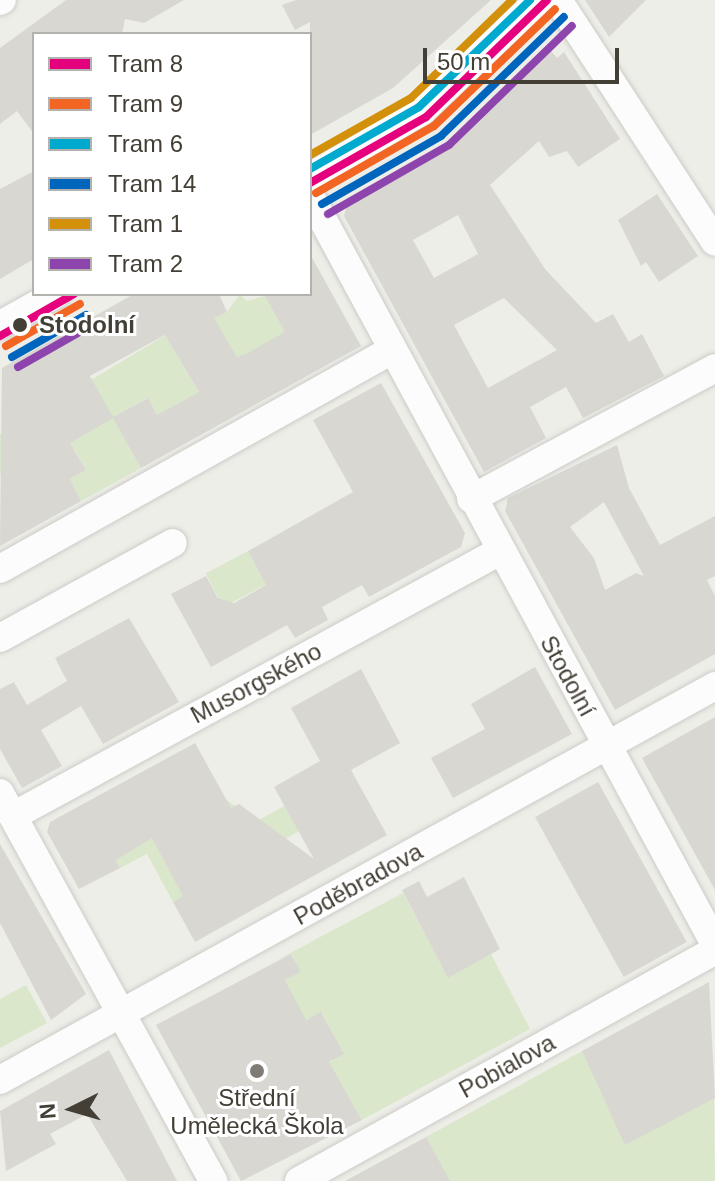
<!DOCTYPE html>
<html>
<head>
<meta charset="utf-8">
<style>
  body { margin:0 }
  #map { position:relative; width:715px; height:1181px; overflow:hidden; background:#eeeee9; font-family:Arial,sans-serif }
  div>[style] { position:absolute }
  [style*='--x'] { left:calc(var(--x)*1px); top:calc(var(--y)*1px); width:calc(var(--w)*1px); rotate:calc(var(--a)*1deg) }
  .green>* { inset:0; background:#dae7cb; transform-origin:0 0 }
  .building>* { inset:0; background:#d8d7d2; transform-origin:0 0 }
  .roads { filter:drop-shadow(0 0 2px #cccbc7) drop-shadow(0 0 2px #cccbc7) }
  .minor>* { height:28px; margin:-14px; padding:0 14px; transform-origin:14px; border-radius:14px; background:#fcfcfc }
  .tram-1>* { height:8px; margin:-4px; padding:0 4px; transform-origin:4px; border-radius:4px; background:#e5007d }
  .tram-2>* { height:8px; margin:-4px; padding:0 4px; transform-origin:4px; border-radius:4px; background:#f26522 }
  .tram-3>* { height:8px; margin:-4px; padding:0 4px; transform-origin:4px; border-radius:4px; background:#00a9ce }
  .tram-4>* { height:8px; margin:-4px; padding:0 4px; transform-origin:4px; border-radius:4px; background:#0065bd }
  .tram-5>* { height:8px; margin:-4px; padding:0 4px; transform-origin:4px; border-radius:4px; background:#d3910b }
  .tram-6>* { height:8px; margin:-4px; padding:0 4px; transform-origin:4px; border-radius:4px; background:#8e44ad }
  .dots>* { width:22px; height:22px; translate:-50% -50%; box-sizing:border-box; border:4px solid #fff; border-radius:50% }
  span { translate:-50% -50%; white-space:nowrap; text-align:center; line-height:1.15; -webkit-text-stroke:6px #fff; paint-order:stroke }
  .stop-label { font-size:24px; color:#443f36; font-weight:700 }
  .left { translate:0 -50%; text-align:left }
  .street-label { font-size:24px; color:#443f36 }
  .poi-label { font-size:24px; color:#443f36 }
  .legend { position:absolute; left:32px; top:32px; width:280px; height:264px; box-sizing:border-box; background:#fff; border:2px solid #b4b2af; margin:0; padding:10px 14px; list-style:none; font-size:24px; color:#443f36 }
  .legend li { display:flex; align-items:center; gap:16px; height:40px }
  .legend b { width:40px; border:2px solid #b4b2af }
  .north { position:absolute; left:32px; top:1069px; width:80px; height:80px; -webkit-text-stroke:6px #fff; paint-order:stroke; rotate:265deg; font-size:22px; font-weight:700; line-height:32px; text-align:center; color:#443f36 }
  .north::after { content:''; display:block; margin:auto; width:28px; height:36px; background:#443f36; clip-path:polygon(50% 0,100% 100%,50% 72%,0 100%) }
  .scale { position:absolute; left:423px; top:48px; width:196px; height:36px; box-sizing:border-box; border:4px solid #443f36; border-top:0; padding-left:10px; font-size:24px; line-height:28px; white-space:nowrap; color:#443f36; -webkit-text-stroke:6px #fff; paint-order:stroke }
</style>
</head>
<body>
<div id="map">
  <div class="green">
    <i style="clip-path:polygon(240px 294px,247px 301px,271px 294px,292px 345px,237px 357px,221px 331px,178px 357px,203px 399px,194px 395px,176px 405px,161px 422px,147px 398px,113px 417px,141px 468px,81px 501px,70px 479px,86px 470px,74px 449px,9px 487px,0 473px,0 434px,188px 322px,227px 312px)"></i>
    <i style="left:248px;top:551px;width:38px;height:48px;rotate:62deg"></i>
    <i style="clip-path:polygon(320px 761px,331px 781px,308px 826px,173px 902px,147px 854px,120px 868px,116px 860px,117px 839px,224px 798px,235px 806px,158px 847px,223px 840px,284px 806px)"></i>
    <i style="clip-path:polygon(403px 893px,448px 977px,491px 954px,530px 1029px,362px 1120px,329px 1063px,343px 1053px,322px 1013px,305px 1020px,285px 980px,300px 972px,292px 954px,275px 961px)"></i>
    <i style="clip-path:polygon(26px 985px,47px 1023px,0 1048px,0 999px)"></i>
    <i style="clip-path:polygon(582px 1051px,714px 1097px,715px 1181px,444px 1181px,426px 1137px)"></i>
  </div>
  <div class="building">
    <i style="clip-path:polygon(66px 0,184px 0,144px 23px,125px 19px,122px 34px,34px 34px,34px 134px,17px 111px,0 124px,0 48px)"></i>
    <i style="clip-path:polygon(296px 0,491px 0,393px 88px,310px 135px,310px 22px,295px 30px,282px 5px)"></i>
    <i style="clip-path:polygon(585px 0,646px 0,609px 37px)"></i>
    <i style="clip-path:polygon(evenodd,551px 51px,557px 58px,564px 52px,620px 139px,578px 167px,567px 151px,549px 157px,539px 141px,490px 185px,545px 269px,596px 323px,613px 314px,629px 342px,642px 334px,664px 376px,583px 418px,566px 387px,530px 407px,546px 438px,484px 472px,344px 216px,346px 208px,447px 148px,551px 51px,458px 215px,478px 254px,434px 278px,413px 240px,458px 215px,551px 51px,504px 298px,557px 350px,488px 388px,454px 325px,504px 298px)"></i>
    <i style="clip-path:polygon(34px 171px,34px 259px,0 279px,0 189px)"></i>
    <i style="clip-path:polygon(657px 194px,698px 256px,659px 282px,646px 262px,641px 266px,618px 220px)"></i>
    <i style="clip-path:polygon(evenodd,310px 254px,361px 346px,141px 468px,113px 418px,70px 443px,86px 470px,70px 479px,81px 501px,0 546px,2px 368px,134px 294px,219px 294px,227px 312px,214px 318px,237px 357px,248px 353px,285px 332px,264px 294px,310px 294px,310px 254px,165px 335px,199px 392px,157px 415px,148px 398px,113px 417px,90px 376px,165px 335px)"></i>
    <i style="clip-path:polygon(381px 383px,465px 533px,461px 547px,369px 597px,362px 585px,322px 607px,328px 620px,295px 638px,287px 625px,211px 667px,171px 594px,206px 576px,218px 598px,234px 603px,266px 585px,248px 551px,353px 492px,313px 420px)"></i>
    <i style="clip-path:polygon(evenodd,617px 445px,629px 488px,660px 545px,715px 516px,715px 576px,707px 580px,715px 596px,715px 654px,615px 710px,505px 511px,508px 498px,617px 445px,604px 502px,644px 576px,636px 573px,605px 590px,594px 558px,570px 527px,604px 502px)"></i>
    <i style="clip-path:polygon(129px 618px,179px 702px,103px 744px,81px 706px,41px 730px,62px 766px,22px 788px,0 749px,0 689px,14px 682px,27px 705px,67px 681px,55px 658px)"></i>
    <i style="clip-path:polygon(535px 667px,572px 734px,453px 798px,431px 758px,485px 729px,471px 704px)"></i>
    <i style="clip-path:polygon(361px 669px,400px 743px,351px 770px,387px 835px,195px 942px,173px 902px,183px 896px,152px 838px,116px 860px,120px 868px,79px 889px,47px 832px,50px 822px,195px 743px,231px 808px,239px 804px,314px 859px,274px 787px,320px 761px,291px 708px)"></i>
    <i style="clip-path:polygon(715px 717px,715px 890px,642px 758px)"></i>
    <i style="left:598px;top:782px;width:183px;height:72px;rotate:61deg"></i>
    <i style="clip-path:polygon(0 844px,86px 994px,51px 1020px,0 923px)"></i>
    <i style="clip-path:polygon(464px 877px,500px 949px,448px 978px,402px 890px,419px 881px,427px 897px)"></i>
    <i style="clip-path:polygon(291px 954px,301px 972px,285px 980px,306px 1020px,321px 1012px,344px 1054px,329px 1062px,362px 1120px,241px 1181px,156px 1025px)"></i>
    <i style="clip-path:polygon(709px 982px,715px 1098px,625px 1145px,582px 1051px)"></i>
    <i style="clip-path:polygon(109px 1050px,177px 1181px,127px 1181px,87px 1114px,50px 1134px,56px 1144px,6px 1171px,0 1111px)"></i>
    <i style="clip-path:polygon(426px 1137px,450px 1181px,345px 1181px)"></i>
  </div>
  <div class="roads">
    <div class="minor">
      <i style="--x:558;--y:0;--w:288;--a:57"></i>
      <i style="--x:0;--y:1;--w:2;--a:-27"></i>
      <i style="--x:310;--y:177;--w:129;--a:-30.4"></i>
      <i style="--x:421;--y:112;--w:163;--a:-43.5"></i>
      <i style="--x:310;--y:196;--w:851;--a:61.57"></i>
      <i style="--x:0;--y:325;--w:64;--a:-29"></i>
      <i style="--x:471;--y:499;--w:277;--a:-28.2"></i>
      <i style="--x:0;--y:569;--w:447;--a:-29.2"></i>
      <i style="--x:0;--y:638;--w:197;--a:-28.8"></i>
      <i style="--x:0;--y:793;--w:443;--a:61.2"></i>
      <i style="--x:13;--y:816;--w:554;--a:-28.55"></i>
      <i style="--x:0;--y:1080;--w:816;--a:-28.86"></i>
      <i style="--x:299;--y:1181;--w:476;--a:-29"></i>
    </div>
  </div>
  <div class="tram-1">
    <i style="--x:310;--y:183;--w:133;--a:-29.6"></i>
    <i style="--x:426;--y:117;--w:168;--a:-44"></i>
    <i style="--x:0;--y:336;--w:85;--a:-29.6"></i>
  </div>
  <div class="tram-2">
    <i style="--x:316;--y:193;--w:136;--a:-29.6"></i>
    <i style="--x:434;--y:126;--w:168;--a:-44"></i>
    <i style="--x:6;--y:346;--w:85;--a:-29.6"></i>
  </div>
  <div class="tram-3">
    <i style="--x:310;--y:169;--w:125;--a:-29.6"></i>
    <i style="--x:419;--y:107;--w:154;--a:-43.9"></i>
  </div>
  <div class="tram-4">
    <i style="--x:322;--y:204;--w:137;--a:-29.7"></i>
    <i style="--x:441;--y:136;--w:171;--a:-44.1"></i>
    <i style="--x:12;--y:357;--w:85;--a:-29.6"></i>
  </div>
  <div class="tram-5">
    <i style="--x:310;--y:155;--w:116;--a:-29.4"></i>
    <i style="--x:411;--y:98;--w:141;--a:-44.1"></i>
  </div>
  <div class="tram-6">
    <i style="--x:328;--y:214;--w:139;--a:-29.7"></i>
    <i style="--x:449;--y:145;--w:171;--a:-44.1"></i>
    <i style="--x:18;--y:367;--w:85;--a:-29.6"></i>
  </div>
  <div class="dots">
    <i style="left:20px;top:325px;background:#443f36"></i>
    <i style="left:257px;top:1071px;background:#807c75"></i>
  </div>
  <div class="stop-label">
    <span class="left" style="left:39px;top:325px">Stodolní</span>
  </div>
  <div class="street-label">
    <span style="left:568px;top:676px;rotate:61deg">Stodolní</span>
    <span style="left:256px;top:683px;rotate:-28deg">Musorgského</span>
    <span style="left:358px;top:884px;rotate:-29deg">Poděbradova</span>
    <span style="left:507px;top:1066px;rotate:-29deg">Pobialova</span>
  </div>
  <div class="poi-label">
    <span style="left:257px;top:1112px">Střední<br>Umělecká Škola</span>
  </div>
  <ul class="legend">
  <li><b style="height:10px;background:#e5007d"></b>Tram 8</li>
  <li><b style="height:10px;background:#f26522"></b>Tram 9</li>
  <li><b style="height:10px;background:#00a9ce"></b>Tram 6</li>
  <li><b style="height:10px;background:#0065bd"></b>Tram 14</li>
  <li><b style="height:10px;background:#d3910b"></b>Tram 1</li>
  <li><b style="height:10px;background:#8e44ad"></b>Tram 2</li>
  </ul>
  <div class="north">N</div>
  <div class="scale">50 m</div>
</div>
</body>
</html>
